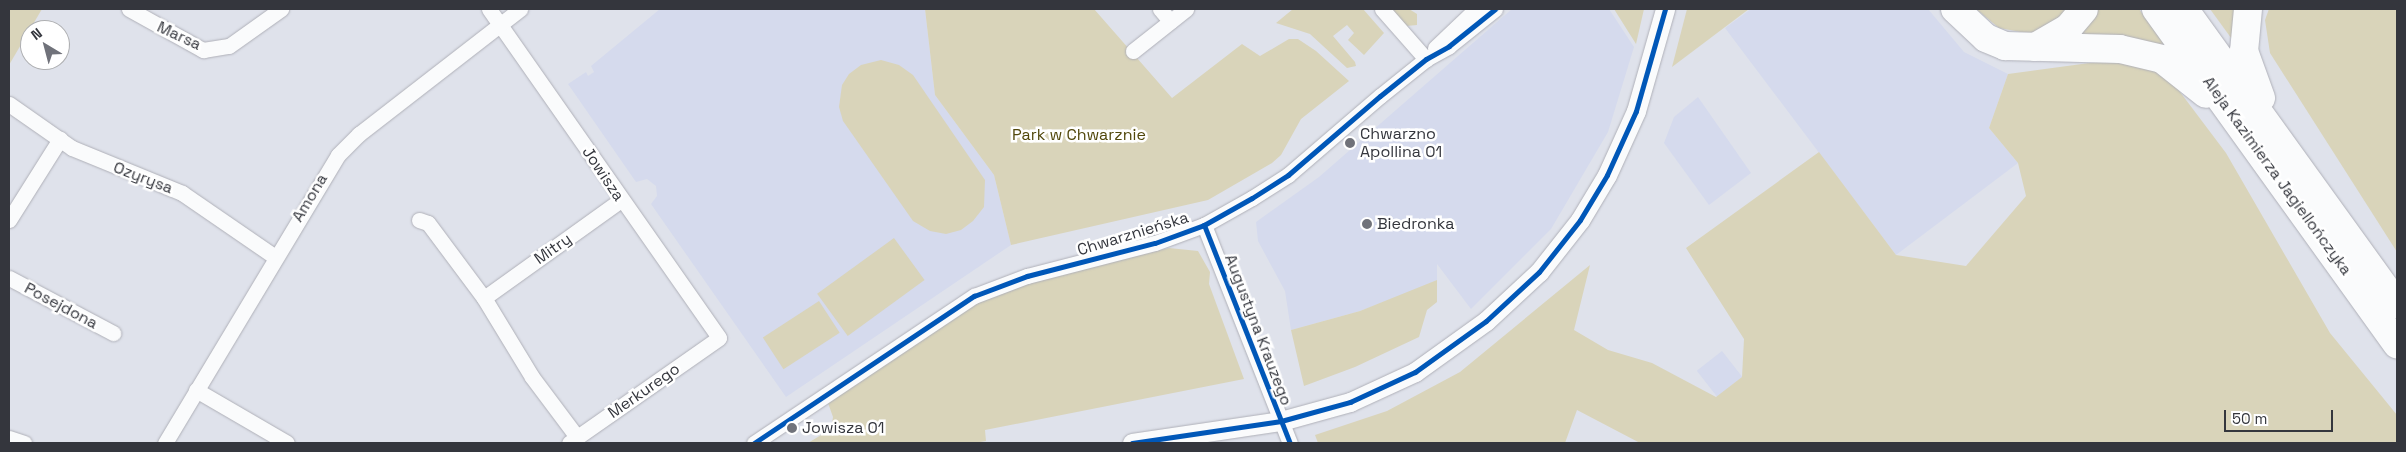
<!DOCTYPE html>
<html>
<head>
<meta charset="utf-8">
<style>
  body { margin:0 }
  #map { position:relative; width:2406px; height:452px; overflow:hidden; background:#dfe2eb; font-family:"Space Grotesk",sans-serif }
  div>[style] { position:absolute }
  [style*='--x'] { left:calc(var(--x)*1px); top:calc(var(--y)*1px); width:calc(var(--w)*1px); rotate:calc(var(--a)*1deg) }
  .built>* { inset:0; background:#d5daed; transform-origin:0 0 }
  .green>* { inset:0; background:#d9d4ba; transform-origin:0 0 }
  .roads { filter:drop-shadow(0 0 1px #afb0b8) drop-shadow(0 0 1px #afb0b8) }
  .minor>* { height:15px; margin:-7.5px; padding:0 7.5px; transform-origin:7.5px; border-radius:7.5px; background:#fafbfc }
  .tertiary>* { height:19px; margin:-9.5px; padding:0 9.5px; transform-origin:9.5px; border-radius:9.5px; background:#fafbfc }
  .motorway>* { height:28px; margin:-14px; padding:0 14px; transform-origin:14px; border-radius:14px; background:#fafbfc }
  .cycleway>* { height:5px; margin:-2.5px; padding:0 2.5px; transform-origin:2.5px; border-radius:2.5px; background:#0057b8 }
  .dots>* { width:14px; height:14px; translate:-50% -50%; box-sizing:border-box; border:2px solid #fff; border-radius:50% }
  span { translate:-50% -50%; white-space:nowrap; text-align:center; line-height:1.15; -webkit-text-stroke:5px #fff; paint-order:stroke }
  .street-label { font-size:16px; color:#34363d }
  .poi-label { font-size:16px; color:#34363d }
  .left { translate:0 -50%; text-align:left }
  .park-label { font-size:16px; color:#51470b }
  .frame { position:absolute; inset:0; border:10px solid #34363d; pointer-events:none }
  .north { position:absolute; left:20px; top:20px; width:50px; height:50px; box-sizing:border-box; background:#fff; border:1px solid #aeafb1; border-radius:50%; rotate:323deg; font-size:14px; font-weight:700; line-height:20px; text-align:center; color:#34363d }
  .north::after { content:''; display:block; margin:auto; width:18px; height:22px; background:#70727a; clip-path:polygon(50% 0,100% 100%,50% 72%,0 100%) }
  .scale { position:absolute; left:2224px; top:410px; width:109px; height:22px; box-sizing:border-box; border:2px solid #34363d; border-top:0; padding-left:6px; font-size:15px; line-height:18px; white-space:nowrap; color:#34363d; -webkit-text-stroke:4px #fff; paint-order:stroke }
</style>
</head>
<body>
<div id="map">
  <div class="built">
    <i style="clip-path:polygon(660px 9px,925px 9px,935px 95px,994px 175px,1011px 245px,786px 397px,651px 204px,657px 196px,656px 186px,647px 179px,636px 182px,568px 84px,586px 72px,588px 76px,594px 72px,591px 66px)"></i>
    <i style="clip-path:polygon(1512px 9px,1609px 9px,1634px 47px,1608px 132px,1551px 229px,1471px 309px,1437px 264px,1437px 280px,1413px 291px,1360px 311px,1291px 330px,1285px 291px,1258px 241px,1256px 222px,1319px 177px)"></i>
    <i style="clip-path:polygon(1751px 9px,1928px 9px,1964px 52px,2008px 74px,1989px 128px,2018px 163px,1896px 255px,1725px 28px)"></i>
    <i style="clip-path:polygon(1698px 97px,1751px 173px,1709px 205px,1664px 143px,1674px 117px)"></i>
    <i style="left:1722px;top:351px;width:33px;height:32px;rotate:52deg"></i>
  </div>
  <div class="green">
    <i style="clip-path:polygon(9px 9px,42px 9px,9px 65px)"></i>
    <i style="clip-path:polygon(925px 9px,1094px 9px,1172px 98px,1242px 44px,1260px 56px,1289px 39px,1298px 39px,1316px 51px,1349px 81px,1301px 119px,1281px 155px,1272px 163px,1208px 200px,1011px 245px,994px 175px,935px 95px)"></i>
    <i style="clip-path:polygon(1293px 9px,1363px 9px,1384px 33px,1364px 55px,1348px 40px,1354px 33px,1347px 25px,1333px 36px,1355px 62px,1356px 66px,1347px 68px,1310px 34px,1276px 23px)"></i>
    <i style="clip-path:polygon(1390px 9px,1409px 9px,1417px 14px,1417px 25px,1406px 26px)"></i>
    <i style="clip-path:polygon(1614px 9px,1644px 9px,1636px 44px)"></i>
    <i style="clip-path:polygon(1687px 9px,1749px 9px,1672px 67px)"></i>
    <i style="clip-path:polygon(1976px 9px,2074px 9px,2032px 34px,1999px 28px)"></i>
    <i style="clip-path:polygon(2095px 9px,2139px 9px,2168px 48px,2132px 38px,2062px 40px)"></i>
    <i style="clip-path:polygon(2210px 9px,2238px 9px,2234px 42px)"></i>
    <i style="clip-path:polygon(2269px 9px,2397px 9px,2397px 252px,2270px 53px,2265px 20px)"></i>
    <i style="clip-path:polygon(881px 60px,899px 65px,913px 75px,985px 180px,984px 207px,973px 221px,961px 230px,946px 234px,930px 231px,913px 221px,843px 121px,839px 107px,842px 85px,849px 74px,861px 65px)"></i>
    <i style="clip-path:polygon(2104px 61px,2152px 68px,2171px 80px,2226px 153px,2330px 333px,2397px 415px,2397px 443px,1640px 443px,1577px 410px,1565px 443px,1318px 443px,1315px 435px,1387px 411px,1460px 372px,1590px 265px,1574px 330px,1608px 350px,1652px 363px,1716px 397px,1742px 377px,1744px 339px,1686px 248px,1819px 152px,1896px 255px,1966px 266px,2026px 196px,2018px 163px,1989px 128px,2008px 74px)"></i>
    <i style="left:894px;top:238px;width:52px;height:95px;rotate:54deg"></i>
    <i style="clip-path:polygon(1169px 248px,1198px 251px,1210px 272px,1209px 284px,1244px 379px,985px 430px,986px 441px,975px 443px,808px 443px,831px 429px,833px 417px,828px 403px,976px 302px,1009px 287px)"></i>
    <i style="clip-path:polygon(1437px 280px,1437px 302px,1427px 310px,1419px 337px,1355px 367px,1304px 386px,1291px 330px,1360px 311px)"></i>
    <i style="left:819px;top:301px;width:38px;height:67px;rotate:57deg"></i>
  </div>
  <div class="roads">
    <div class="minor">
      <i style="--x:129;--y:9;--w:85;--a:29"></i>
      <i style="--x:203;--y:50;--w:26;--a:-9"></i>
      <i style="--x:229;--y:46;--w:64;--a:-35.4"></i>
      <i style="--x:489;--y:9;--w:401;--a:55"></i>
      <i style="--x:719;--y:338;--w:183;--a:145"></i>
      <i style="--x:1160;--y:9;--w:16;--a:50"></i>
      <i style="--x:1382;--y:9;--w:67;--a:48.7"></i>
      <i style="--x:1435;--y:48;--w:57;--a:-43.6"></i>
      <i style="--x:1133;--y:51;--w:68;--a:-38.4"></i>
      <i style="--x:9;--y:104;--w:77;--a:34.9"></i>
      <i style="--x:72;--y:148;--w:119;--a:22.2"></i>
      <i style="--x:182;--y:193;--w:113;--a:34.5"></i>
      <i style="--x:9;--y:220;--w:96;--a:-57.8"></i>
      <i style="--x:419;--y:220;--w:9;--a:18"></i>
      <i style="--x:428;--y:223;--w:94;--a:53.3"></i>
      <i style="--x:484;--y:298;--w:92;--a:58.7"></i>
      <i style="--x:532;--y:377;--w:75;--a:53.1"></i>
      <i style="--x:1204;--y:225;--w:234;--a:68.5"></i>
      <i style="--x:9;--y:278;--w:118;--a:27.9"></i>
      <i style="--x:484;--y:298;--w:168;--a:-35.6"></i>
      <i style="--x:196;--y:390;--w:105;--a:30.2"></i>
      <i style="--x:9;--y:438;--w:16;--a:18"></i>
      <i style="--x:165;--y:443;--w:336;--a:-59"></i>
      <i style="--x:338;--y:155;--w:30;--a:-45"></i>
      <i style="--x:359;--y:134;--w:204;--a:-37.8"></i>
      <i style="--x:754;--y:443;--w:265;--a:-33.8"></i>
      <i style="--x:974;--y:296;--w:57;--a:-20.7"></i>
      <i style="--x:1027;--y:276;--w:132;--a:-14.5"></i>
      <i style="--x:1155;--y:243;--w:52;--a:-20.2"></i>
      <i style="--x:1204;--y:225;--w:55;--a:-29.4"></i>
      <i style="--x:1252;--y:198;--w:43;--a:-32.6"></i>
      <i style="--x:1288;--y:175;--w:121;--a:-40.7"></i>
      <i style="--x:1380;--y:96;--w:59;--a:-38.8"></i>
      <i style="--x:1426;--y:59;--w:26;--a:-29"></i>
      <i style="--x:1449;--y:46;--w:59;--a:-38.8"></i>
    </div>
    <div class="tertiary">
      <i style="--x:1132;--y:443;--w:151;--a:-8.4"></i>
      <i style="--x:1281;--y:421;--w:72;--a:-15.4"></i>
      <i style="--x:1350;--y:402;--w:72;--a:-24.8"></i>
      <i style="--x:1415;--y:372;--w:87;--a:-35.7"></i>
      <i style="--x:1486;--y:321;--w:72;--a:-42.8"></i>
      <i style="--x:1539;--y:272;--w:66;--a:-51.7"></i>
      <i style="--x:1580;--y:220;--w:52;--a:-59"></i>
      <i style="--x:1607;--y:175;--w:70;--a:-65.6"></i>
      <i style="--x:1636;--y:111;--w:106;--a:-74.1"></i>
    </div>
    <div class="motorway">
      <i style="--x:1955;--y:9;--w:42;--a:43.1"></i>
      <i style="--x:1986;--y:38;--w:21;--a:23"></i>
      <i style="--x:2005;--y:46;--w:115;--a:1.5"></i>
      <i style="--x:2120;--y:49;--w:43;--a:13.4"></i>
      <i style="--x:2162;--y:59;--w:56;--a:38.5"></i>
      <i style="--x:2156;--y:9;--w:413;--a:54.3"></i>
      <i style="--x:2184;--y:9;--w:364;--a:54.2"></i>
      <i style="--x:2248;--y:9;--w:42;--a:95.4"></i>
      <i style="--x:2244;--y:51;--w:50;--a:70.1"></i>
      <i style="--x:2035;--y:47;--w:39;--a:-30"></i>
      <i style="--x:2069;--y:27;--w:23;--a:-50"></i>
    </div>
  </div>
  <div class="cycleway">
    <i style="--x:1204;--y:225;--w:234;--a:68.5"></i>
    <i style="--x:754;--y:443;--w:265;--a:-33.8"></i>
    <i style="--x:974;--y:296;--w:57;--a:-20.7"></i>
    <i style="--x:1027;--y:276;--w:132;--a:-14.5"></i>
    <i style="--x:1155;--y:243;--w:52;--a:-20.2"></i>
    <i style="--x:1204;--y:225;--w:55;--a:-29.4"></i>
    <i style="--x:1252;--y:198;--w:43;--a:-32.6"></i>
    <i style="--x:1288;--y:175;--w:121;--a:-40.7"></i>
    <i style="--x:1380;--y:96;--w:59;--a:-38.8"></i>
    <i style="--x:1426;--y:59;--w:26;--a:-29"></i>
    <i style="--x:1449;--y:46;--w:59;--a:-38.8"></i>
    <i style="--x:1132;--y:443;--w:151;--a:-8.4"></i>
    <i style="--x:1281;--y:421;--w:72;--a:-15.4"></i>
    <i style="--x:1350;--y:402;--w:72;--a:-24.8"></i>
    <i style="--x:1415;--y:372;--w:87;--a:-35.7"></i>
    <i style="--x:1486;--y:321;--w:72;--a:-42.8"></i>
    <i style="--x:1539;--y:272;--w:66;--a:-51.7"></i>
    <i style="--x:1580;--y:220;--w:52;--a:-59"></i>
    <i style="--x:1607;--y:175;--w:70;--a:-65.6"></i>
    <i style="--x:1636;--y:111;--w:106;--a:-74.1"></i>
  </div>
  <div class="dots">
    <i style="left:1350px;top:143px;background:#70727a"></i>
    <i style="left:1367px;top:224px;background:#70727a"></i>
    <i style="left:792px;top:428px;background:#70727a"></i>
  </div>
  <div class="street-label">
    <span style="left:179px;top:36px;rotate:25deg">Marsa</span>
    <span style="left:603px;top:174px;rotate:56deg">Jowisza</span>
    <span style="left:2277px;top:176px;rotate:54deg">Aleja Kazimierza Jagiellończyka</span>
    <span style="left:143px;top:178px;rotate:21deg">Ozyrysa</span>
    <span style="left:310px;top:198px;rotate:-59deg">Amona</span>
    <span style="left:1133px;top:234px;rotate:-17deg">Chwarznieńska</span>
    <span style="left:553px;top:249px;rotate:-35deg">Mitry</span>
    <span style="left:61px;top:306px;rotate:28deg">Posejdona</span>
    <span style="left:1258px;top:330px;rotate:69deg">Augustyna Krauzego</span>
    <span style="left:644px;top:391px;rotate:-35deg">Merkurego</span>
  </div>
  <div class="poi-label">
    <span class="left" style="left:1360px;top:143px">Chwarzno<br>Apollina 01</span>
    <span class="left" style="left:1377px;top:224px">Biedronka</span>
    <span class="left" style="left:802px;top:428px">Jowisza 01</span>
  </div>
  <div class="park-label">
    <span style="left:1079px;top:135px">Park w Chwarznie</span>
  </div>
  <div class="frame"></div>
  <div class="north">N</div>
  <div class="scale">50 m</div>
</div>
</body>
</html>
